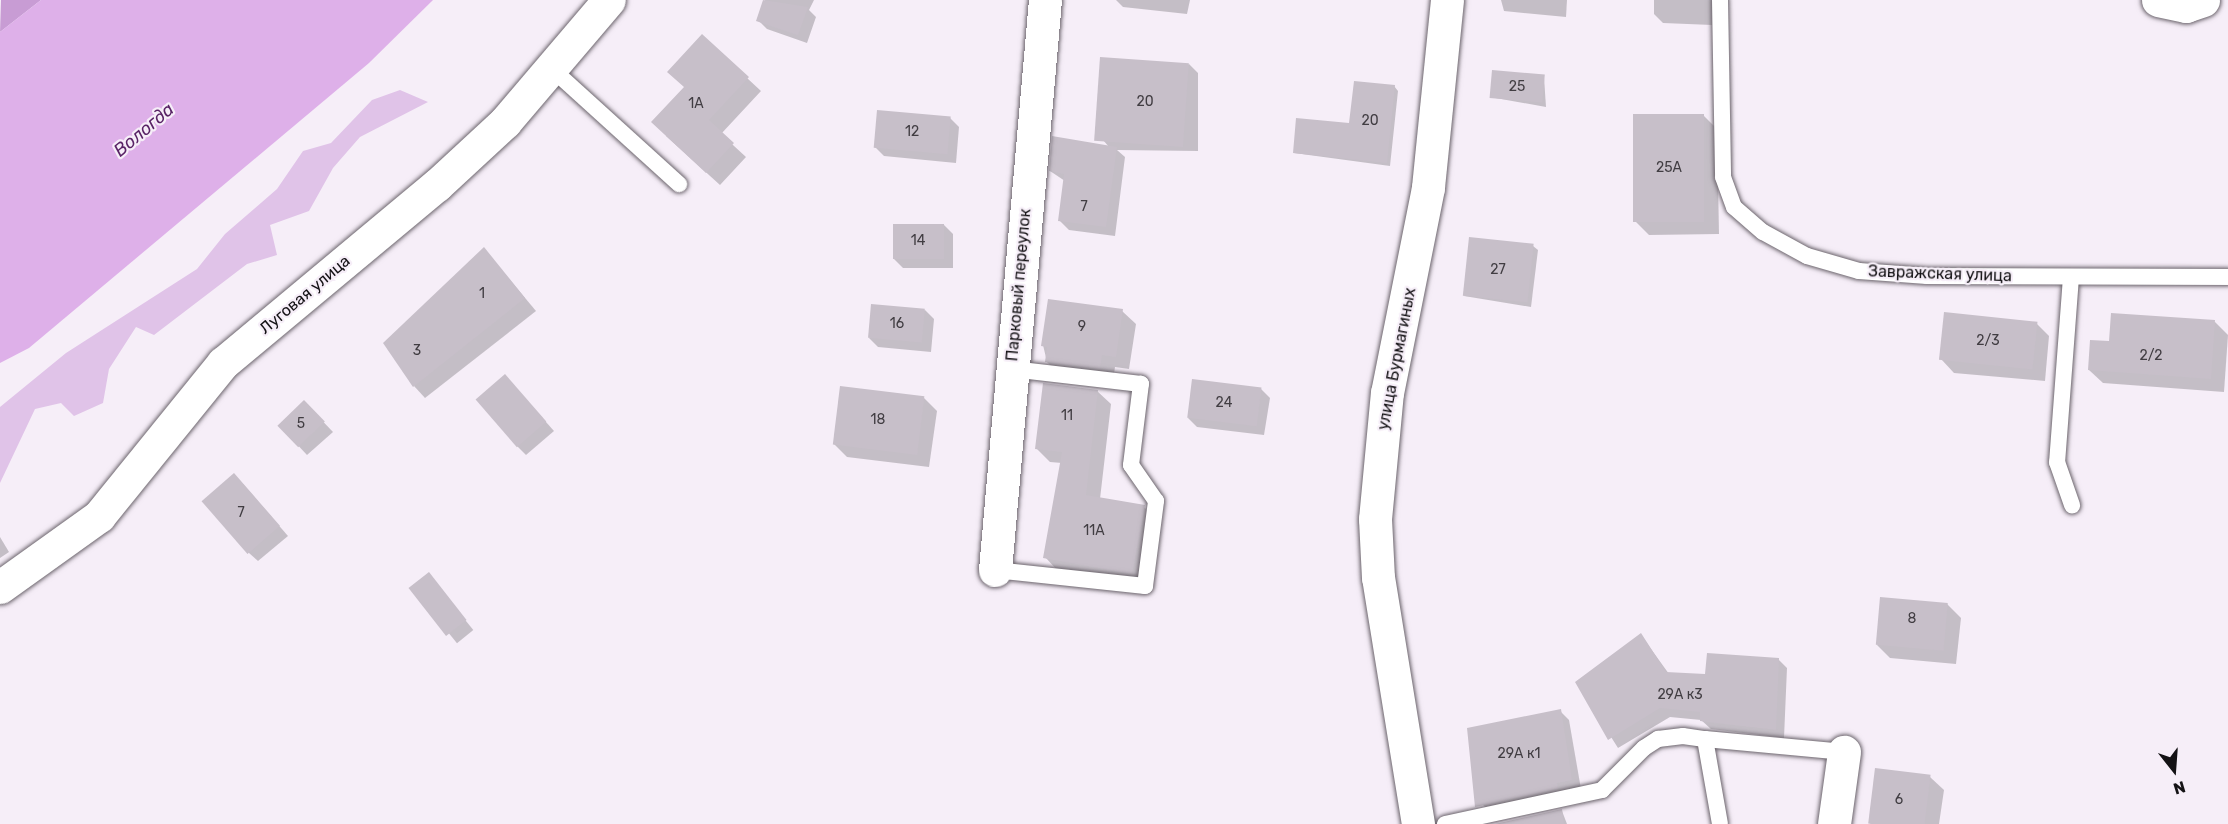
<!DOCTYPE html>
<html>
<head>
<meta charset="utf-8">
<style>
  body { margin:0 }
  #map { position:relative; width:2228px; height:824px; overflow:hidden; background:#f6eef8; font-family:Rubik,sans-serif }
  div>[style] { position:absolute }
  [style*='--x'] { left:calc(var(--x)*1px); top:calc(var(--y)*1px); width:calc(var(--w)*1px); rotate:calc(var(--a)*1deg) }
  .green>* { inset:0; background:#e0c3e8 }
  .forest>* { inset:0; background:#c89cd4 }
  .water>* { inset:0; background:#deb0e9 }
  .shadow>* { inset:0; background:#0003; transform-origin:0 0 }
  .building>* { inset:0; background:#c7bfc9; transform-origin:0 0 }
  .roads { filter:drop-shadow(0 0 2px #6b646c) drop-shadow(0 0 2px #6b646c) }
  .lane>* { height:16px; margin:-8px; padding:0 8px; transform-origin:8px; border-radius:8px; background:#fff }
  .street>* { height:33px; margin:-16.5px; padding:0 16.5px; transform-origin:16.5px; border-radius:16.5px; background:#fff }
  .secondary>* { height:33px; margin:-16.5px; padding:0 16.5px; transform-origin:16.5px; border-radius:16.5px; background:#fff }
  span { translate:-50% -50%; white-space:nowrap; text-align:center; line-height:1.15; -webkit-text-stroke:4.5px #f6eef8; paint-order:stroke }
  .number-label { font-size:14px; color:#413d42 }
  .number-label span { -webkit-text-stroke-width:0 }
  .street-label { font-size:16px; color:#141215 }
  .water-label { font-size:18px; color:#592366; font-style:italic }
  .north { position:absolute; left:2144px; top:740px; width:60px; height:60px; -webkit-text-stroke:4px #f6eef8; paint-order:stroke; rotate:163deg; font-size:16px; font-weight:700; line-height:24px; text-align:center; color:#141215 }
  .north::after { content:''; display:block; margin:auto; width:21px; height:27px; background:#141215; clip-path:polygon(50% 0,100% 100%,50% 72%,0 100%) }
</style>
</head>
<body>
<div id="map">
  <div class="green">
    <i style="clip-path:polygon(400px 90px,428px 102px,360px 137px,333px 168px,309px 211px,270px 225px,277px 255px,247px 264px,154px 335px,136px 327px,109px 369px,103px 403px,74px 416px,61px 403px,35px 409px,0 483px,0 407px,66px 353px,197px 269px,225px 234px,277px 189px,303px 151px,331px 143px,372px 100px)"></i>
  </div>
  <div class="forest">
    <i style="clip-path:polygon(1px 0,41px 0,0 32px)"></i>
  </div>
  <div class="water">
    <i style="clip-path:polygon(41px 0,433px 0,369px 63px,29px 348px,0 363px,0 32px)"></i>
  </div>
  <div class="shadow">
    <i style="clip-path:polygon(765px 0,814px 0,809px 10px,816px 17px,807px 43px,767px 29px,758px 20px)"></i>
    <i style="clip-path:polygon(1116px 0,1190px 0,1187px 14px,1123px 7px)"></i>
    <i style="clip-path:polygon(1501px 0,1567px 0,1566px 17px,1504px 11px)"></i>
    <i style="clip-path:polygon(1654px 0,1712px 0,1712px 25px,1663px 23px,1654px 14px)"></i>
    <i style="clip-path:polygon(1189px 64px,1198px 73px,1198px 151px,1117px 150px,1125px 157px,1115px 236px,1069px 230px,1060px 221px,1065px 181px,1050px 171px,1109px 147px,1103px 140px)"></i>
    <i style="clip-path:polygon(1544px 77px,1546px 107px,1490px 97px)"></i>
    <i style="clip-path:polygon(747px 78px,761px 91px,721px 134px,746px 157px,720px 185px,666px 136px)"></i>
    <i style="clip-path:polygon(1394px 86px,1398px 91px,1390px 166px,1294px 153px,1351px 125px)"></i>
    <i style="clip-path:polygon(1704px 116px,1717px 129px,1719px 234px,1649px 235px,1635px 221px)"></i>
    <i style="clip-path:polygon(950px 118px,959px 127px,956px 163px,884px 156px,875px 147px)"></i>
    <i style="clip-path:polygon(944px 225px,953px 234px,953px 268px,903px 268px,894px 259px)"></i>
    <i style="clip-path:polygon(1533px 246px,1538px 250px,1531px 307px,1464px 296px)"></i>
    <i style="clip-path:polygon(484px 249px,536px 311px,425px 398px,414px 386px)"></i>
    <i style="clip-path:polygon(925px 310px,934px 319px,931px 352px,878px 347px,869px 338px)"></i>
    <i style="clip-path:polygon(1122px 311px,1136px 324px,1129px 369px,1115px 367px,1113px 381px,1060px 375px,1047px 362px,1043px 345px)"></i>
    <i style="clip-path:polygon(2215px 322px,2228px 335px,2224px 392px,2103px 383px,2089px 370px,2111px 343px)"></i>
    <i style="clip-path:polygon(2036px 323px,2049px 336px,2045px 381px,1954px 373px,1941px 359px)"></i>
    <i style="clip-path:polygon(505px 376px,554px 431px,526px 455px,517px 446px)"></i>
    <i style="clip-path:polygon(1261px 389px,1270px 398px,1264px 435px,1197px 427px,1188px 418px)"></i>
    <i style="clip-path:polygon(1097px 391px,1111px 404px,1100px 499px,1144px 507px,1157px 520px,1145px 586px,1058px 571px,1045px 557px,1062px 463px,1050px 462px,1037px 449px)"></i>
    <i style="clip-path:polygon(923px 397px,937px 411px,929px 467px,847px 457px,834px 444px)"></i>
    <i style="clip-path:polygon(313px 411px,333px 432px,307px 455px,279px 425px)"></i>
    <i style="clip-path:polygon(243px 484px,288px 536px,258px 561px,249px 553px)"></i>
    <i style="clip-path:polygon(0 537px,9px 552px,0 558px)"></i>
    <i style="left:428px;top:574px;width:72px;height:21px;rotate:51deg"></i>
    <i style="clip-path:polygon(1947px 604px,1961px 618px,1956px 664px,1890px 658px,1877px 645px)"></i>
    <i style="clip-path:polygon(1641px 635px,1669px 674px,1706px 675px,1778px 659px,1787px 668px,1784px 738px,1711px 729px,1701px 720px,1670px 717px,1618px 748px,1577px 683px)"></i>
    <i style="clip-path:polygon(1560px 711px,1569px 720px,1581px 789px,1485px 807px,1476px 798px)"></i>
    <i style="clip-path:polygon(1930px 777px,1944px 790px,1939px 824px,1870px 824px)"></i>
    <i style="clip-path:polygon(1562px 811px,1567px 824px,1513px 824px)"></i>
  </div>
  <div class="building">
    <i style="clip-path:polygon(763px 0,808px 7px,798px 35px,756px 21px)"></i>
    <i style="clip-path:polygon(702px 34px,749px 77px,709px 120px,734px 143px,706px 173px,651px 122px,684px 87px,667px 72px)"></i>
    <i style="left:1100px;top:57px;width:89px;height:84px;rotate:4deg"></i>
    <i style="left:1492px;top:70px;width:53px;height:28px;rotate:5deg"></i>
    <i style="clip-path:polygon(1354px 81px,1395px 85px,1387px 163px,1293px 153px,1296px 118px,1349px 123px)"></i>
    <i style="left:877px;top:110px;width:74px;height:38px;rotate:5deg"></i>
    <i style="left:1633px;top:114px;width:71px;height:108px"></i>
    <i style="clip-path:polygon(1052px 136px,1117px 147px,1106px 227px,1058px 221px,1064px 174px,1049px 171px)"></i>
    <i style="left:893px;top:224px;width:51px;height:35px"></i>
    <i style="left:1469px;top:237px;width:65px;height:59px;rotate:6deg"></i>
    <i style="clip-path:polygon(484px 247px,525px 298px,413px 387px,383px 343px)"></i>
    <i style="clip-path:polygon(1048px 299px,1123px 309px,1116px 357px,1102px 355px,1100px 369px,1045px 362px,1047px 347px,1041px 346px)"></i>
    <i style="left:871px;top:304px;width:54px;height:34px;rotate:5deg"></i>
    <i style="left:1944px;top:312px;width:94px;height:48px;rotate:6deg"></i>
    <i style="clip-path:polygon(2111px 313px,2215px 320px,2211px 379px,2088px 370px,2090px 340px,2109px 341px)"></i>
    <i style="left:505px;top:374px;width:63px;height:39px;rotate:49deg"></i>
    <i style="left:1192px;top:379px;width:70px;height:39px;rotate:7deg"></i>
    <i style="clip-path:polygon(1043px 383px,1098px 390px,1086px 495px,1145px 505px,1132px 574px,1043px 558px,1062px 452px,1035px 449px)"></i>
    <i style="left:840px;top:386px;width:85px;height:59px;rotate:7deg"></i>
    <i style="left:304px;top:400px;width:30px;height:37px;rotate:46deg"></i>
    <i style="left:234px;top:473px;width:70px;height:43px;rotate:49deg"></i>
    <i style="left:429px;top:572px;width:61px;height:26px;rotate:52deg"></i>
    <i style="left:1880px;top:597px;width:68px;height:48px;rotate:5deg"></i>
    <i style="clip-path:polygon(1641px 633px,1666px 672px,1705px 674px,1707px 653px,1779px 658px,1776px 730px,1700px 721px,1700px 712px,1660px 708px,1608px 740px,1575px 682px)"></i>
    <i style="clip-path:polygon(1561px 709px,1572px 780px,1557px 783px,1558px 789px,1475px 807px,1467px 728px)"></i>
    <i style="left:1875px;top:768px;width:56px;height:56px;rotate:7deg"></i>
    <i style="clip-path:polygon(1562px 809px,1564px 824px,1495px 824px)"></i>
  </div>
  <div class="roads">
    <div class="lane">
      <i style="--x:1720;--y:0;--w:177;--a:89"></i>
      <i style="--x:1723;--y:177;--w:32;--a:70"></i>
      <i style="--x:1734;--y:207;--w:38;--a:41"></i>
      <i style="--x:1763;--y:232;--w:50;--a:28.6"></i>
      <i style="--x:1807;--y:256;--w:54;--a:16.1"></i>
      <i style="--x:1859;--y:271;--w:68;--a:4.2"></i>
      <i style="--x:1927;--y:276;--w:301;--a:0.2"></i>
      <i style="--x:551;--y:68;--w:173;--a:42.2"></i>
      <i style="--x:2071;--y:277;--w:186;--a:94.3"></i>
      <i style="--x:2057;--y:462;--w:46;--a:70.8"></i>
      <i style="--x:995;--y:570;--w:151;--a:6.1"></i>
      <i style="--x:1145;--y:586;--w:86;--a:-82.6"></i>
      <i style="--x:1156;--y:501;--w:44;--a:-124.8"></i>
      <i style="--x:1131;--y:465;--w:82;--a:-83"></i>
      <i style="--x:1141;--y:384;--w:130;--a:-173.4"></i>
      <i style="--x:1705;--y:739;--w:140;--a:5.3"></i>
      <i style="--x:1445;--y:824;--w:161;--a:-12.2"></i>
      <i style="--x:1602;--y:790;--w:59;--a:-45"></i>
      <i style="--x:1644;--y:748;--w:17;--a:-33"></i>
      <i style="--x:1658;--y:739;--w:25;--a:-7"></i>
      <i style="--x:1683;--y:736;--w:22;--a:8"></i>
      <i style="--x:1705;--y:739;--w:86;--a:80"></i>
    </div>
    <div class="street">
      <i style="--x:2158;--y:0;--w:29;--a:12"></i>
      <i style="--x:2186;--y:6;--w:18;--a:-19"></i>
      <i style="--x:995;--y:570;--w:572;--a:-84.99"></i>
      <i style="--x:0;--y:587;--w:122;--a:-35.6"></i>
      <i style="--x:99;--y:516;--w:197;--a:-51"></i>
      <i style="--x:223;--y:363;--w:278;--a:-39.8"></i>
      <i style="--x:437;--y:185;--w:93;--a:-42.8"></i>
      <i style="--x:505;--y:122;--w:160;--a:-49.6"></i>
      <i style="--x:1834;--y:824;--w:73;--a:-82.1"></i>
    </div>
    <div class="secondary">
      <i style="--x:1418;--y:824;--w:249;--a:-99.2"></i>
      <i style="--x:1378;--y:578;--w:59;--a:-92.9"></i>
      <i style="--x:1375;--y:519;--w:127;--a:-84.6"></i>
      <i style="--x:1387;--y:393;--w:210;--a:-78.7"></i>
      <i style="--x:1428;--y:187;--w:188;--a:-84.2"></i>
    </div>
  </div>
  <div class="number-label">
    <span style="left:1517px;top:87px">25</span>
    <span style="left:1145px;top:102px">20</span>
    <span style="left:696px;top:104px">1А</span>
    <span style="left:1370px;top:121px">20</span>
    <span style="left:912px;top:132px">12</span>
    <span style="left:1669px;top:168px">25А</span>
    <span style="left:1084px;top:207px">7</span>
    <span style="left:918px;top:241px">14</span>
    <span style="left:1498px;top:270px">27</span>
    <span style="left:482px;top:294px">1</span>
    <span style="left:897px;top:324px">16</span>
    <span style="left:1082px;top:327px">9</span>
    <span style="left:1988px;top:341px">2/3</span>
    <span style="left:417px;top:351px">3</span>
    <span style="left:2151px;top:356px">2/2</span>
    <span style="left:1224px;top:403px">24</span>
    <span style="left:1067px;top:416px">11</span>
    <span style="left:878px;top:420px">18</span>
    <span style="left:301px;top:424px">5</span>
    <span style="left:241px;top:513px">7</span>
    <span style="left:1094px;top:531px">11А</span>
    <span style="left:1912px;top:619px">8</span>
    <span style="left:1680px;top:695px">29А к3</span>
    <span style="left:1519px;top:754px">29А к1</span>
    <span style="left:1899px;top:800px">6</span>
  </div>
  <div class="street-label">
    <span style="left:1940px;top:274px;rotate:2deg">Завражская улица</span>
    <span style="left:1019px;top:285px;rotate:-85deg">Парковый переулок</span>
    <span style="left:305px;top:295px;rotate:-40deg">Луговая улица</span>
    <span style="left:1397px;top:359px;rotate:-79deg">улица Бурмагиных</span>
  </div>
  <div class="water-label">
    <span style="left:144px;top:130px;rotate:-40deg">Вологда</span>
  </div>
  <div class="north">N</div>
</div>
</body>
</html>
